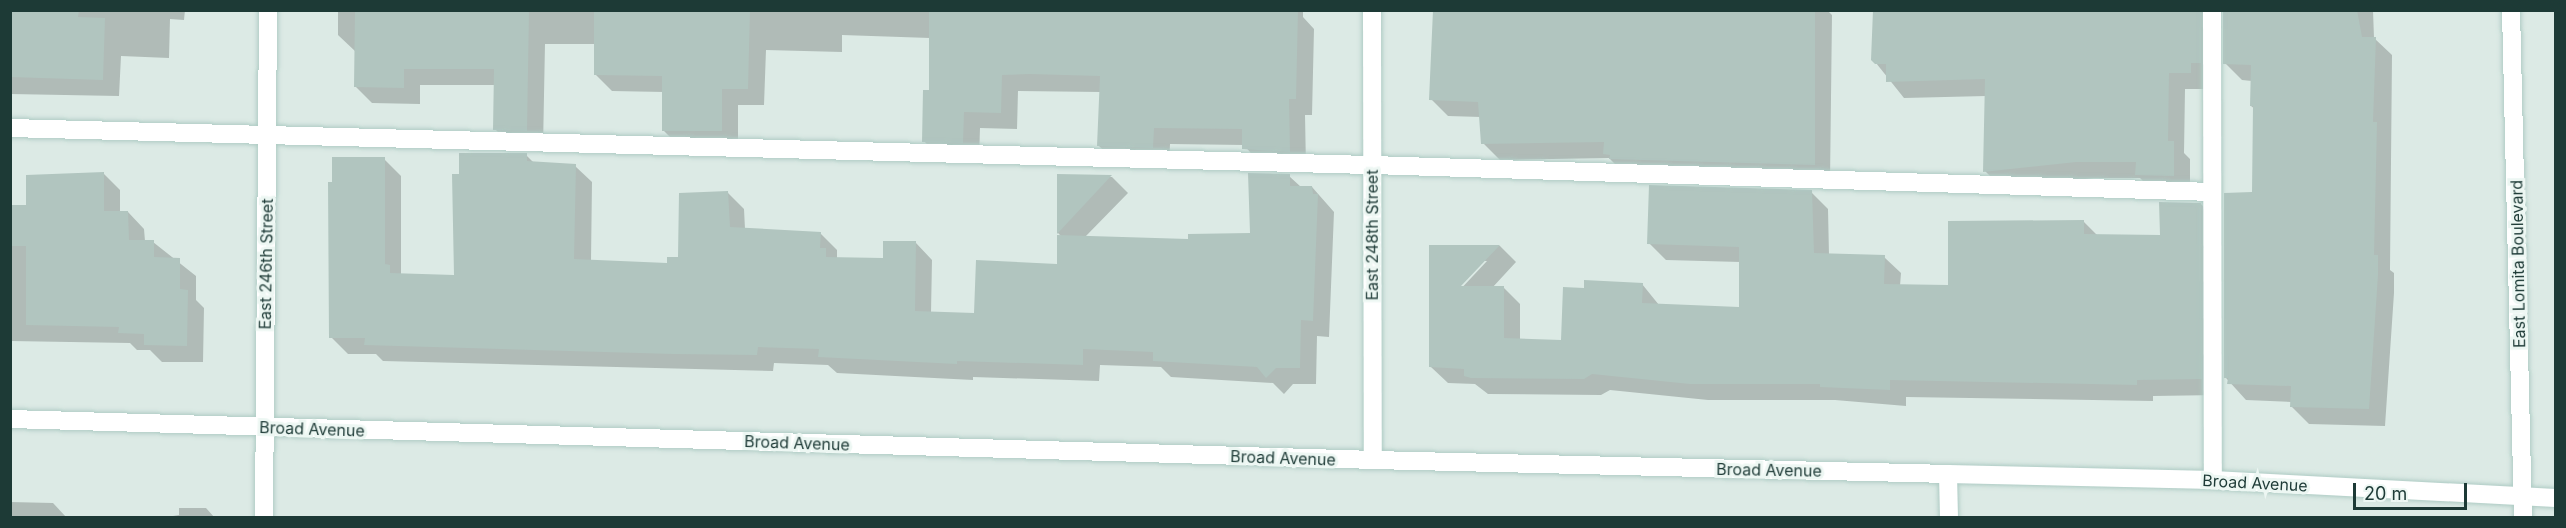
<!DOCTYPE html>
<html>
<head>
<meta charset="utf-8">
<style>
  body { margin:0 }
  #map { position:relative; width:2566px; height:528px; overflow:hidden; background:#dceae5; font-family:Inter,sans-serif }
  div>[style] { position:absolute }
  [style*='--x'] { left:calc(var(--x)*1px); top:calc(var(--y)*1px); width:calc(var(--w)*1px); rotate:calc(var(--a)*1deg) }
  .shadow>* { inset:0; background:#0003 }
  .building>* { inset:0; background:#b1c5bf }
  .roads { filter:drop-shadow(0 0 2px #aecbc4) drop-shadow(0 0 2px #aecbc4) }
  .service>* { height:18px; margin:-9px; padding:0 9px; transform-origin:9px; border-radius:9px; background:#fff }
  .minor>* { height:18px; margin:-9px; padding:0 9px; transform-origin:9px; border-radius:9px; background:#fff }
  .tertiary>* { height:18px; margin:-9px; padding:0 9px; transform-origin:9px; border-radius:9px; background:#fff }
  .secondary>* { height:18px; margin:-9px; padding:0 9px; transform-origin:9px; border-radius:9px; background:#fff }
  span { translate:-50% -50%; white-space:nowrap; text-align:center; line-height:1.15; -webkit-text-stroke:6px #edf7f3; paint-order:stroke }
  .street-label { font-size:16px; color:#1d3a36 }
  .frame { position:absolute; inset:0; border:12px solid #1d3a36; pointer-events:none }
  .scale { position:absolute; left:2353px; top:483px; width:114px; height:27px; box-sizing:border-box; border:3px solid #1d3a36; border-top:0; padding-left:8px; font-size:18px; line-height:21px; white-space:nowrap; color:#1d3a36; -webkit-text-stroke:4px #edf7f3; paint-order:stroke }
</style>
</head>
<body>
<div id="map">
  <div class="shadow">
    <i style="clip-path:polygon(10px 10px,185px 10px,184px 20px,170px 19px,169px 58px,121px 56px,119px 96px,10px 94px)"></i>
    <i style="clip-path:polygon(338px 10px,1303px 10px,1303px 17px,1314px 29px,1312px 115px,1305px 115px,1306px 167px,1261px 165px,1244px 145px,1170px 144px,1169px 164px,1116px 162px,1099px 146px,1101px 92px,1018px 91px,1017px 129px,980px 128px,979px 159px,940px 158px,924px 141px,930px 91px,930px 38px,842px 35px,842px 52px,766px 50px,764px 105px,738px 105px,738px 148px,680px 147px,663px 130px,664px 92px,612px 91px,595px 74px,596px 44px,545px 44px,543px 147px,512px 146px,495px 129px,495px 85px,420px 85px,420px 104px,372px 103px,355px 86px,356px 52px,338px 35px)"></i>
    <i style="clip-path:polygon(1434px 10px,1827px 10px,1832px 15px,1830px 181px,1621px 170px,1609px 158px,1500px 160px,1483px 143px,1481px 117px,1448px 116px,1431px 99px)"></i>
    <i style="clip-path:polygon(1874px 10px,2204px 10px,2207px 89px,2185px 89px,2184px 153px,2190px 159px,2190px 192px,2153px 191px,2140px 178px,2094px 178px,2002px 188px,1985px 171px,1986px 96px,1904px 98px,1876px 63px)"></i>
    <i style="clip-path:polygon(2224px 10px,2373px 10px,2374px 38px,2392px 55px,2390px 270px,2394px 273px,2394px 293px,2385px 426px,2309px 424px,2292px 407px,2292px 402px,2246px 400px,2226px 378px,2253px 194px,2255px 109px,2251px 106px,2252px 81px,2242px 80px,2225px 63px)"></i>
    <i style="clip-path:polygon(526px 155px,534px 163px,575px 166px,592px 182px,591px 262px,668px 264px,680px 258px,728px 193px,744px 209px,745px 229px,820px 233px,837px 250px,837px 258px,884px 259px,916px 243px,932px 260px,931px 313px,975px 314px,1058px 265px,1061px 236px,1058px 233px,1058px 176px,1112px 177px,1128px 193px,1085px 237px,1190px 241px,1251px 234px,1289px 176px,1301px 187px,1312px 187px,1334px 212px,1329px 337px,1317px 336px,1316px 384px,1293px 384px,1284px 394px,1273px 383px,1171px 377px,1161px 367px,1100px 365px,1099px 381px,973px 377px,973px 380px,837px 373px,828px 365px,774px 363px,773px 371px,383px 361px,376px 354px,348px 354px,331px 337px,384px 159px,401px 176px,401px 275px,456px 276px)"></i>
    <i style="clip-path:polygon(104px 174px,120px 190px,120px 212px,128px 212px,144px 229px,145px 241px,153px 242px,196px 276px,196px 300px,204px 308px,203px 362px,162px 362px,150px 350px,137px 350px,130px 343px,10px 341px,10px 206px,28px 206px)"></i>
    <i style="clip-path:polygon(evenodd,1811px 192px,1828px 209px,1829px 255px,1884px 257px,1901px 273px,1900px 286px,1950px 286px,2084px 222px,2098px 236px,2161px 236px,2201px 204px,2217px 221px,2218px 395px,2153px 396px,2153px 401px,1906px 397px,1906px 406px,1835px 400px,1708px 400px,1610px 390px,1601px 395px,1488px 394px,1475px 384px,1448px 383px,1431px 367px,1431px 247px,1500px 246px,1516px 262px,1492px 288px,1504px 288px,1520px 304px,1520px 340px,1562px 341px,1586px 289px,1642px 284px,1659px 305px,1741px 309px,1741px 262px,1666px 260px,1649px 243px,1811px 192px,1483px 261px,1487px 261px,1457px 293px,1455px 291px,1483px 261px)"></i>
    <i style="clip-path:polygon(10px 502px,53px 503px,67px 518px,10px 518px)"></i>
    <i style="clip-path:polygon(179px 508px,206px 508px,215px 518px,113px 518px,167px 517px,179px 515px)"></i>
  </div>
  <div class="building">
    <i style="clip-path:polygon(10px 10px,79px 10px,78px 17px,105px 18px,103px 80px,10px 77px)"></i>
    <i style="clip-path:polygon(355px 10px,529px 10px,527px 131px,493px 130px,494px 69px,404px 69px,404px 88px,354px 87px)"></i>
    <i style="clip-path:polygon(594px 10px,750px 10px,748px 89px,722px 89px,722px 131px,662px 131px,662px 76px,594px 75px)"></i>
    <i style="clip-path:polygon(929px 10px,1298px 10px,1296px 99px,1289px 99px,1290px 152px,1242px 149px,1242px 129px,1154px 128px,1153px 148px,1097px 146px,1100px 76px,1029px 74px,1002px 75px,1001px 113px,964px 112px,963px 143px,922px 142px,923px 90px,929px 90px)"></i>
    <i style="clip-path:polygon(1433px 10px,1815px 10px,1815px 165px,1609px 159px,1610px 155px,1603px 154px,1604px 142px,1481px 144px,1478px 102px,1429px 100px)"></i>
    <i style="clip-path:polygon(1873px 10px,2201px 10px,2201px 63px,2191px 63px,2191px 73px,2169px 73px,2168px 141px,2174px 141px,2174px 176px,2135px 175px,2136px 162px,2076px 162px,1983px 172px,1985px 79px,1886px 82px,1886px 64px,1875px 64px,1871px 60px)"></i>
    <i style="clip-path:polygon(2223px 10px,2357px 10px,2362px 37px,2376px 37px,2373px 122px,2377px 122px,2374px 255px,2378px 255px,2378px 275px,2369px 409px,2290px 407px,2291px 386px,2227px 384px,2228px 378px,2224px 378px,2224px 193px,2252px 192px,2253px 106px,2250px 106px,2251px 65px,2223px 64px)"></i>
    <i style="clip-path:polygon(459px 153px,527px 153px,527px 161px,576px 164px,574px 259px,667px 263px,667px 257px,678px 257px,679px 193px,728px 191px,730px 227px,821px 232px,820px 248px,826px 248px,826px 257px,883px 258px,883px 241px,916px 241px,915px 311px,974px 313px,976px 260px,1057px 264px,1057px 235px,1188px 239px,1188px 234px,1250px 233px,1248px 173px,1290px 174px,1290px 186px,1312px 186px,1313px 194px,1318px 194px,1313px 321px,1301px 320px,1300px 368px,1276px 368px,1266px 378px,1257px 367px,1153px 361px,1153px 352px,1083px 349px,1083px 365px,957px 361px,957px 364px,818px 357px,819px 349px,758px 347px,757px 355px,674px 354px,364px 345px,365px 338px,329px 338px,328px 182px,332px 182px,332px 157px,385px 157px,385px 264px,390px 265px,390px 273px,454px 275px,452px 174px,459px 174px)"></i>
    <i style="clip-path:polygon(104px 172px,104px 211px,128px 211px,129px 240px,154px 240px,154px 257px,180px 258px,180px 289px,188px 290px,187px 346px,144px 345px,144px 334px,118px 333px,119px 327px,26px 325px,26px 246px,10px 246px,10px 205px,26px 205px,26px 175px)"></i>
    <i style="clip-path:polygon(1057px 174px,1112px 175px,1057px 234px)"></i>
    <i style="clip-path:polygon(1649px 185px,1812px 190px,1814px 253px,1885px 255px,1884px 284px,1948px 285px,1948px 221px,2084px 220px,2084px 234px,2160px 235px,2159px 202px,2201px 203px,2202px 379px,2137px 380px,2137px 385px,1890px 380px,1890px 390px,1820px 387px,1820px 384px,1690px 384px,1592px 374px,1584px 379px,1471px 378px,1464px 376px,1464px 369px,1429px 367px,1429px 245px,1500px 245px,1461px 286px,1504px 286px,1504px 338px,1561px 340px,1563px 287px,1584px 288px,1584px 280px,1643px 283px,1642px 303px,1739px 307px,1739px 247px,1647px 244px)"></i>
  </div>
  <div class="roads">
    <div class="service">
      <i style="--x:2212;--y:10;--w:470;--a:89.9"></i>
      <i style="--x:10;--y:128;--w:1363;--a:1.56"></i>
      <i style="--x:1372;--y:165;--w:840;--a:1.84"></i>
    </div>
    <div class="minor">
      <i style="--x:1372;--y:10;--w:450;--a:89.9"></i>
      <i style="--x:264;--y:518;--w:508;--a:-89.55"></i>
      <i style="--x:1949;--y:518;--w:44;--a:-91.3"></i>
      <i style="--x:1948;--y:474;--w:265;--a:1.3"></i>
      <i style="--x:2213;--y:480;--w:343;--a:3"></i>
    </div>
    <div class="tertiary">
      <i style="--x:10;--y:419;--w:1364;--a:1.72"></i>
      <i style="--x:1373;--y:460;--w:575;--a:1.39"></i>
    </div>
    <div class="secondary">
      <i style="--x:2511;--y:10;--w:508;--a:88.65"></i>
    </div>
  </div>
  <div class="street-label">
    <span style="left:1372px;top:235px;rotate:-90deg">East 248th Street</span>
    <span style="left:266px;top:264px;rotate:-89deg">East 246th Street</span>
    <span style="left:2518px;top:264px;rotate:-91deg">East Lomita Boulevard</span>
    <span style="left:312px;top:429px;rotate:2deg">Broad Avenue</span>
    <span style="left:797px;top:443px;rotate:2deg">Broad Avenue</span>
    <span style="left:1283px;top:458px;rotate:2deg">Broad Avenue</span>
    <span style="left:1769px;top:470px;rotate:1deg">Broad Avenue</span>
    <span style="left:2255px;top:483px;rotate:3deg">Broad Avenue</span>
  </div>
  <div class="frame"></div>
  <div class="scale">20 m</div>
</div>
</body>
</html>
